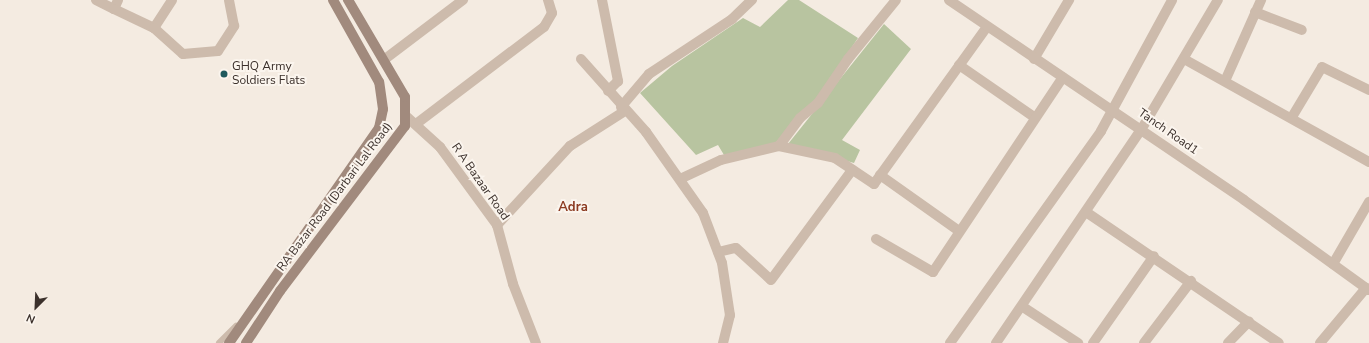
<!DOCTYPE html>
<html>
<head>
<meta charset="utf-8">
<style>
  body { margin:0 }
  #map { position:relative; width:1369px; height:343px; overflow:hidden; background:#f4ebe1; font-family:"Nunito Sans",sans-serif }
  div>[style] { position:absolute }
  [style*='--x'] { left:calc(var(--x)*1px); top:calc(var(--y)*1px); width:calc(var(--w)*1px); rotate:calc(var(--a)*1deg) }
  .green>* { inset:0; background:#b8c4a0 }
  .service>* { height:5.5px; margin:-2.75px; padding:0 2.75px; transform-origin:2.75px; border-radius:2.75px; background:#cdbbac }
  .minor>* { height:10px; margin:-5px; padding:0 5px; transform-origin:5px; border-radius:5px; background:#cdbbac }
  .tertiary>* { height:10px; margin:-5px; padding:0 5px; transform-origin:5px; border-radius:5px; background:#cdbbac }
  .secondary>* { height:10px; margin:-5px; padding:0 5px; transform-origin:5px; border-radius:5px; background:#a18a7d }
  .dots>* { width:11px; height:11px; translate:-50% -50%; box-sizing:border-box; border:2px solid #fbf5ee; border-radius:50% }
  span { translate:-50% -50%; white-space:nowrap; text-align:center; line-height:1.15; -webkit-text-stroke:4px #fbf5ee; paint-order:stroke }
  .poi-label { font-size:12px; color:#3b302b }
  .left { translate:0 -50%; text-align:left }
  .street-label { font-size:12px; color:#3b302b }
  .neighbourhood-label { font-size:13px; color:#8c3b22; font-weight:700 }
  .north { position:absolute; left:16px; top:287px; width:40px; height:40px; -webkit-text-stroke:3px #fbf5ee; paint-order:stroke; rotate:204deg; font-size:11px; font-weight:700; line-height:16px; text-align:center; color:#3b302b }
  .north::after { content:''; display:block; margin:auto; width:14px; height:18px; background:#3b302b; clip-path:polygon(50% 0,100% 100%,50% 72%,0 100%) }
</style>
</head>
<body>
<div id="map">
  <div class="green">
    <i style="clip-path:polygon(788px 0,799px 0,858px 38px,815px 102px,775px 143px,724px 155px,718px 145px,696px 155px,640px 93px,672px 66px,743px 18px,760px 27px)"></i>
    <i style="clip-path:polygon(884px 24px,911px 49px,842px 140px,860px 150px,854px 163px,788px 144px)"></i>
  </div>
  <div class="service">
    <i style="--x:219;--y:343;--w:24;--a:-45"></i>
  </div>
  <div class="minor">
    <i style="--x:96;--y:0;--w:20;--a:27"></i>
    <i style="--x:114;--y:9;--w:10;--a:-66"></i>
    <i style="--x:602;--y:0;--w:83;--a:78.8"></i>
    <i style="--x:618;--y:81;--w:14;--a:135"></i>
    <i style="--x:114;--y:9;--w:44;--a:25.4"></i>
    <i style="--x:154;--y:28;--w:33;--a:-57"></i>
    <i style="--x:1255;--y:12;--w:50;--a:21"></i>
    <i style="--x:154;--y:28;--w:39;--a:42"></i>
    <i style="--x:183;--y:54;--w:35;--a:-5"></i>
    <i style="--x:218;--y:51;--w:30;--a:-57"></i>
    <i style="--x:234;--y:26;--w:26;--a:-101"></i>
    <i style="--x:385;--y:59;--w:98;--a:-37.1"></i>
    <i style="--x:581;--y:59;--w:98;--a:48.3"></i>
    <i style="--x:646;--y:132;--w:99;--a:54.9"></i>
    <i style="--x:703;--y:213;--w:53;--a:69.2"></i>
    <i style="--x:722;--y:263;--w:53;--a:81.3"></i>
    <i style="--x:730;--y:315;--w:29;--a:104"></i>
    <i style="--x:1034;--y:59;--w:69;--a:-59.3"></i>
    <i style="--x:1184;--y:59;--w:212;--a:29.1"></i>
    <i style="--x:959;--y:65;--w:91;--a:34.7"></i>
    <i style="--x:1225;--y:81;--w:89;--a:-66"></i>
    <i style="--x:621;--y:107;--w:43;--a:-49.7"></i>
    <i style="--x:649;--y:74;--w:100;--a:-33.5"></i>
    <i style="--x:732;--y:19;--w:28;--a:-44"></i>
    <i style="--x:407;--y:117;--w:45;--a:42.3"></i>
    <i style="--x:440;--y:147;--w:97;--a:53.8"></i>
    <i style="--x:497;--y:225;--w:61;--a:74.8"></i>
    <i style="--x:513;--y:284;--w:63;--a:68.7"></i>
    <i style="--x:1292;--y:117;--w:58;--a:-59"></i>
    <i style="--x:1322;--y:67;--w:52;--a:26.1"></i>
    <i style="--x:416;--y:124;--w:161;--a:-37.2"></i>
    <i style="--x:544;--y:27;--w:16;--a:-60"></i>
    <i style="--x:552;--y:13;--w:14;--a:-107"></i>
    <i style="--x:779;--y:146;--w:57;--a:12.1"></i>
    <i style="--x:835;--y:158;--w:47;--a:33.7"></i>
    <i style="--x:874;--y:184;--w:192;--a:-54.3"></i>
    <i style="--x:880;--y:175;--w:97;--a:35.3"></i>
    <i style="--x:680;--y:179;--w:45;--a:-24.9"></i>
    <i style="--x:721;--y:160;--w:60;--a:-13.6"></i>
    <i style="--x:779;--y:146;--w:35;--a:-53"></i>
    <i style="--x:800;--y:118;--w:23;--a:-40"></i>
    <i style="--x:818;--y:103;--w:53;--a:-55.7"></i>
    <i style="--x:848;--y:59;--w:76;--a:-50.9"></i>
    <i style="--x:1086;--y:212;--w:233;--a:34.2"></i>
    <i style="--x:497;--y:225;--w:108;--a:-47.3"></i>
    <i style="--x:570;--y:146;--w:65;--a:-32.5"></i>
    <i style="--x:876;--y:239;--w:66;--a:30.1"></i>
    <i style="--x:933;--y:272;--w:234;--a:-56.3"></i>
    <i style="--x:718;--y:252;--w:18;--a:-13"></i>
    <i style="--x:736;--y:248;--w:47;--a:42.4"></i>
    <i style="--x:771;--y:280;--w:137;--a:-53.6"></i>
    <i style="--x:1333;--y:264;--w:72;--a:-59.9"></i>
    <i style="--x:1023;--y:307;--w:66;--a:33.2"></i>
    <i style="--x:950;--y:343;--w:260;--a:-54.5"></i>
    <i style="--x:1101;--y:131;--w:149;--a:-61.5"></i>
    <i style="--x:996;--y:343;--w:258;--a:-55.8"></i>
    <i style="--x:1141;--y:130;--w:151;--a:-59.4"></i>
    <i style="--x:1093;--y:343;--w:106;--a:-55"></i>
    <i style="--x:1144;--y:343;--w:78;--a:-52.8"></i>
    <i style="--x:1228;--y:343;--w:30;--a:-46"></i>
    <i style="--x:1320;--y:343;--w:72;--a:-50.1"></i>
  </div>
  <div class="tertiary">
    <i style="--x:949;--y:0;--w:356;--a:34.1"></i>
    <i style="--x:1244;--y:200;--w:154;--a:35.8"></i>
  </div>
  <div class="secondary">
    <i style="--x:229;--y:343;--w:262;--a:-55.1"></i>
    <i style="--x:379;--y:128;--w:19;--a:-78"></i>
    <i style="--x:383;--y:109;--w:27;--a:-98"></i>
    <i style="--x:379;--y:82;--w:94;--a:-119.3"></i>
    <i style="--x:246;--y:343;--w:62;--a:-56.8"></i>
    <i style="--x:280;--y:291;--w:207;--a:-52.9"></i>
    <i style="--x:405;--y:126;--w:29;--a:-90"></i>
    <i style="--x:405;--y:97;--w:113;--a:-120.4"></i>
  </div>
  <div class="dots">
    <i style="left:224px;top:74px;background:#1f5a5e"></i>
  </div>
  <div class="poi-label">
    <span class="left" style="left:232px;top:74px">GHQ Army<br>Soldiers Flats</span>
  </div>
  <div class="street-label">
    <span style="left:1168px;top:132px;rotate:35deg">Tanch Road1</span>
    <span style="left:480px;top:182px;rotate:55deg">R A Bazaar Road</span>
    <span style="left:335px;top:197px;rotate:-53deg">RA Bazar Road (Darbari Lal Road)</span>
  </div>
  <div class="neighbourhood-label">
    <span style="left:573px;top:207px">Adra</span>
  </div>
  <div class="north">N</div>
</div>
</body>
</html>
